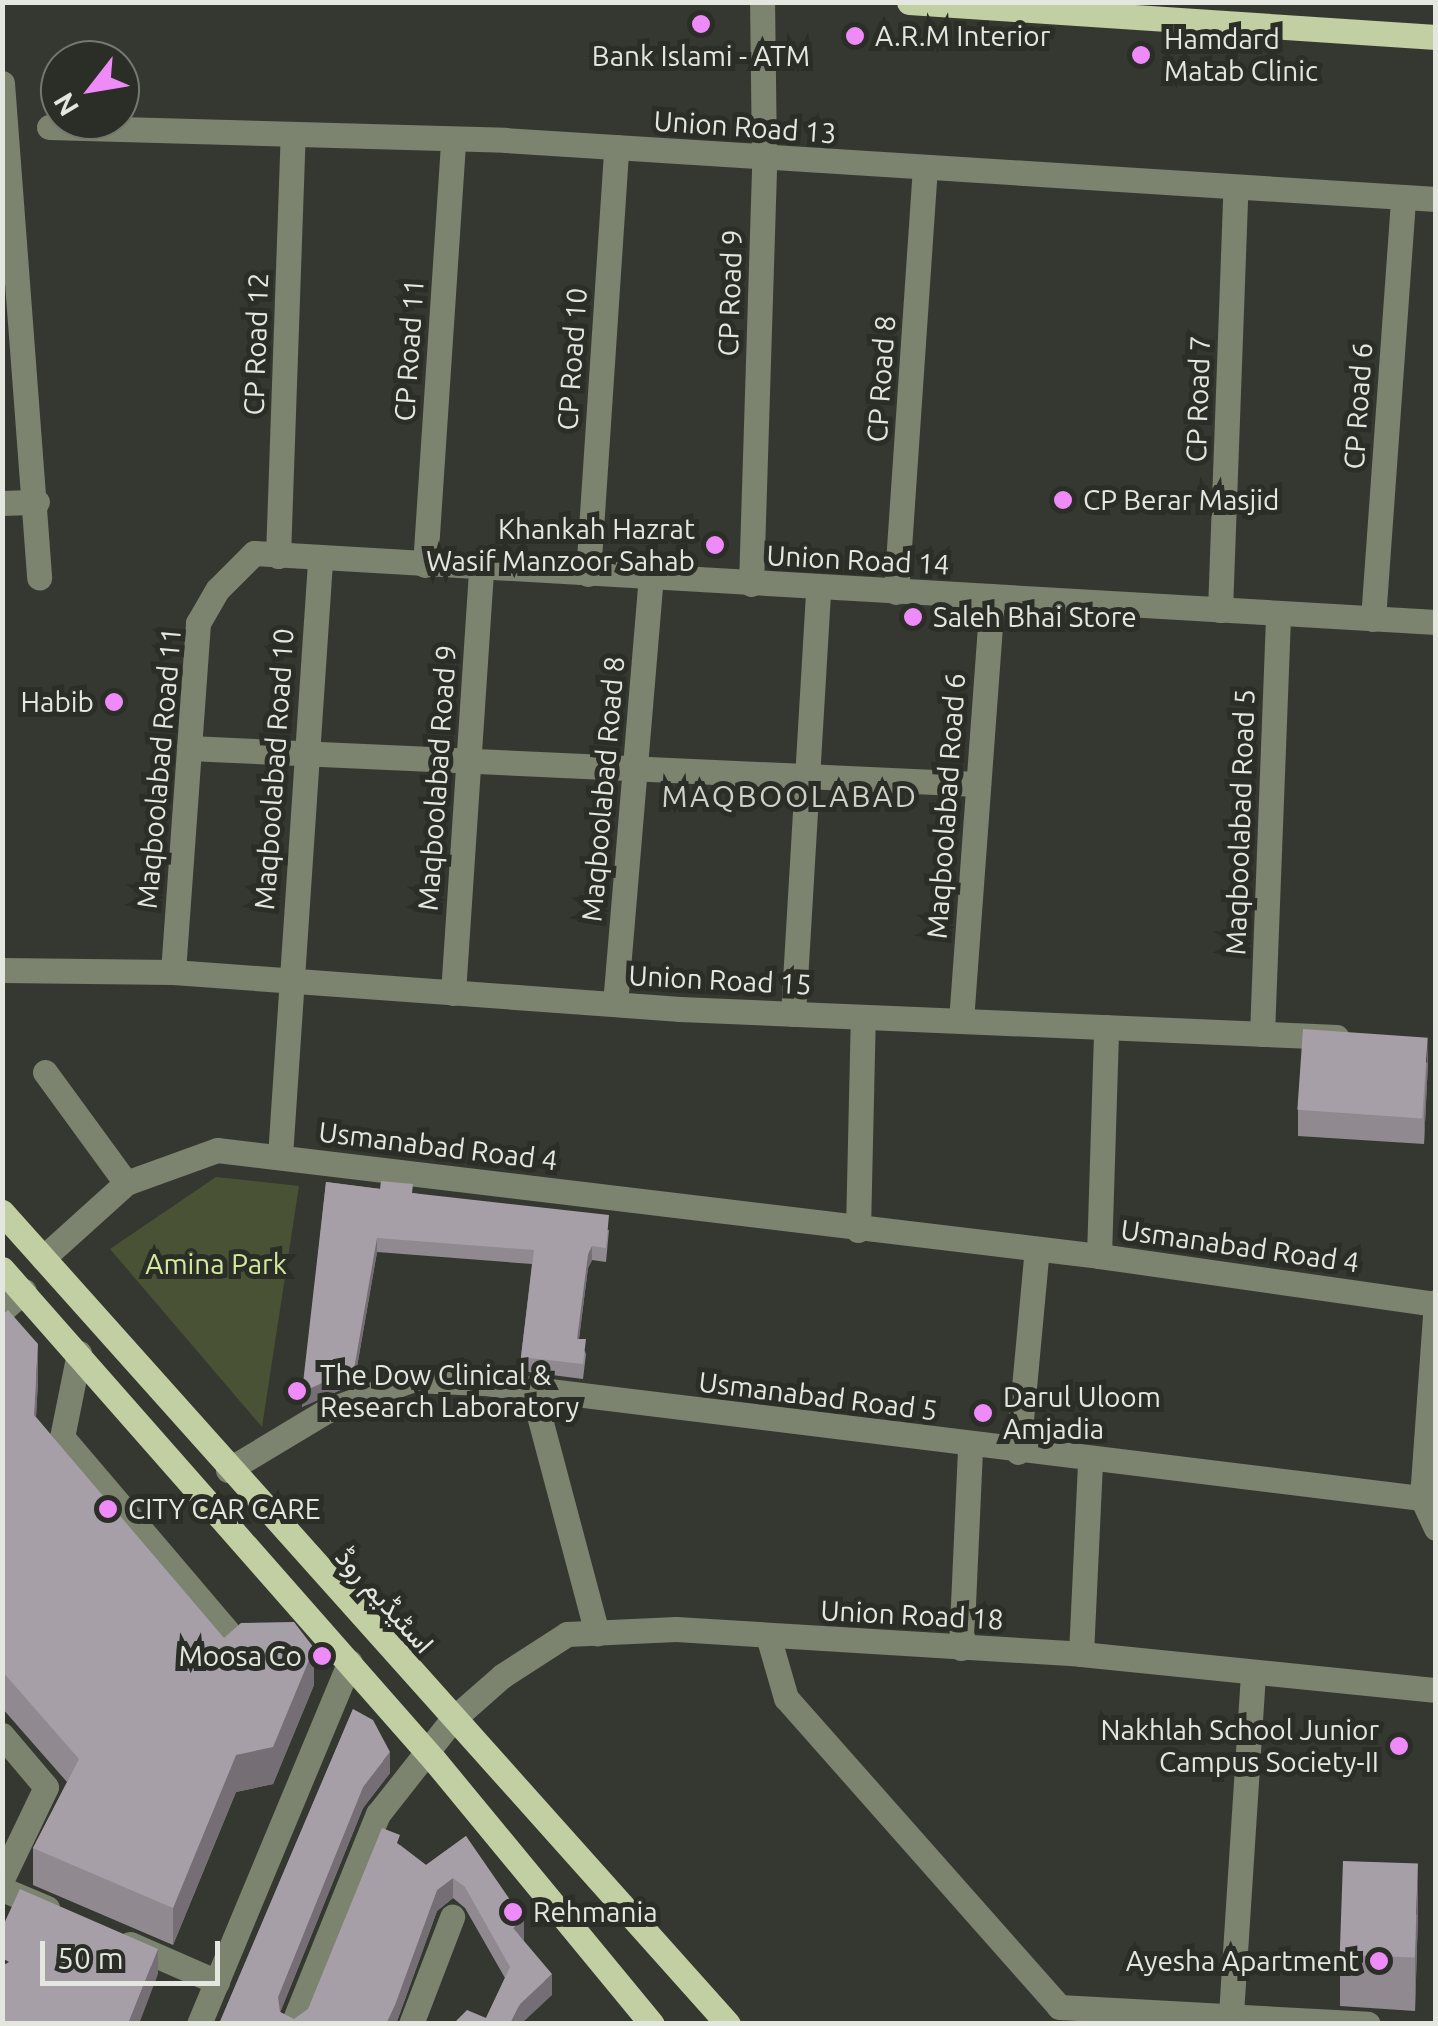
<!DOCTYPE html>
<html>
<head>
<meta charset="utf-8">
<style>
  body { margin:0 }
  #map { position:relative; width:1438px; height:2026px; overflow:hidden; background:#353830; font-family:Ubuntu,Vazirmatn,sans-serif }
  div>[style] { position:absolute }
  [style*='--x'] { left:calc(var(--x)*1px); top:calc(var(--y)*1px); width:calc(var(--w)*1px); rotate:calc(var(--a)*1deg) }
  .green>* { inset:0; background:#495235 }
  .minor>* { height:25px; margin:-12.5px; padding:0 12.5px; transform-origin:12.5px; border-radius:12.5px; background:#7c836e }
  .major>* { height:25px; margin:-12.5px; padding:0 12.5px; transform-origin:12.5px; border-radius:12.5px; background:#c1cfa3 }
  .wall>* { inset:0; background:#908990 }
  .shaded-wall>* { inset:0; background:#756f75 }
  .building>* { inset:0; background:#a79fa7; transform-origin:0 0 }
  .dots>* { width:28px; height:28px; translate:-50% -50%; box-sizing:border-box; border:5px solid #2b2e26; border-radius:50% }
  span { translate:-50% -50%; white-space:nowrap; text-align:center; line-height:1.15; -webkit-text-stroke:10px #2b2e26; paint-order:stroke }
  .poi-label { font-size:28px; color:#e4e6e0 }
  .left { translate:0 -50%; text-align:left }
  .right { translate:-100% -50%; text-align:right }
  .street-label { font-size:28px; color:#e4e6e0 }
  .park-label { font-size:28px; color:#d3ea9e }
  .neighbourhood-label { font-size:30px; color:#ced1c7; letter-spacing:2.5px }
  .frame { position:absolute; inset:0; border:5px solid #e4e6e0; pointer-events:none }
  .north { position:absolute; left:40px; top:40px; width:100px; height:100px; box-sizing:border-box; background:#2b2e26; border:2px solid #757870; border-radius:50%; rotate:239deg; font-size:28px; font-weight:700; line-height:40px; text-align:center; color:#e4e6e0 }
  .north::after { content:''; display:block; margin:auto; width:35px; height:45px; background:#ee8bf8; clip-path:polygon(50% 0,100% 100%,50% 72%,0 100%) }
  .scale { position:absolute; left:40px; top:1941px; width:180px; height:45px; box-sizing:border-box; border:5px solid #e4e6e0; border-top:0; padding-left:12px; font-size:30px; line-height:35px; white-space:nowrap; color:#e4e6e0; -webkit-text-stroke:8px #2b2e26; paint-order:stroke }
</style>
</head>
<body>
<div id="map">
  <div class="green">
    <i style="clip-path:polygon(216px 1177px,299px 1186px,262px 1427px,110px 1249px)"></i>
  </div>
  <div class="minor">
    <i style="--x:2;--y:83;--w:496;--a:85.7"></i>
    <i style="--x:49;--y:127;--w:456;--a:1.6"></i>
    <i style="--x:505;--y:140;--w:933;--a:3.63"></i>
    <i style="--x:2;--y:503;--w:35;--a:-2"></i>
    <i style="--x:278;--y:556;--w:422;--a:-88"></i>
    <i style="--x:425;--y:565;--w:427;--a:-86.2"></i>
    <i style="--x:588;--y:574;--w:428;--a:-86.2"></i>
    <i style="--x:751;--y:584;--w:424;--a:-88.2"></i>
    <i style="--x:764;--y:160;--w:158;--a:-90.7"></i>
    <i style="--x:896;--y:592;--w:423;--a:-86.1"></i>
    <i style="--x:1220;--y:610;--w:419;--a:-87.9"></i>
    <i style="--x:1373;--y:619;--w:423;--a:-85.9"></i>
    <i style="--x:189;--y:748;--w:790;--a:2.61"></i>
    <i style="--x:2;--y:970;--w:171;--a:0.7"></i>
    <i style="--x:173;--y:972;--w:508;--a:4.17"></i>
    <i style="--x:680;--y:1009;--w:657;--a:2.44"></i>
    <i style="--x:173;--y:972;--w:350;--a:-85.9"></i>
    <i style="--x:198;--y:623;--w:39;--a:-60"></i>
    <i style="--x:218;--y:589;--w:51;--a:-45"></i>
    <i style="--x:254;--y:553;--w:1184;--a:3.34"></i>
    <i style="--x:453;--y:993;--w:427;--a:-86.2"></i>
    <i style="--x:615;--y:1004;--w:428;--a:-85.2"></i>
    <i style="--x:793;--y:1014;--w:426;--a:-86.6"></i>
    <i style="--x:961;--y:1021;--w:426;--a:-85.8"></i>
    <i style="--x:1262;--y:1034;--w:421;--a:-87.8"></i>
    <i style="--x:45;--y:1072;--w:137;--a:53.9"></i>
    <i style="--x:280;--y:1156;--w:596;--a:-86.15"></i>
    <i style="--x:858;--y:1230;--w:213;--a:-88.7"></i>
    <i style="--x:1099;--y:1256;--w:229;--a:-88.2"></i>
    <i style="--x:43;--y:1258;--w:112;--a:-42.1"></i>
    <i style="--x:126;--y:1183;--w:97;--a:-19.9"></i>
    <i style="--x:217;--y:1150;--w:888;--a:6.85"></i>
    <i style="--x:1099;--y:1256;--w:339;--a:8.1"></i>
    <i style="--x:1436;--y:1302;--w:196;--a:94.1"></i>
    <i style="--x:1422;--y:1498;--w:33;--a:65"></i>
    <i style="--x:2;--y:1310;--w:29;--a:-41"></i>
    <i style="--x:79;--y:1353;--w:86;--a:101.4"></i>
    <i style="--x:62;--y:1437;--w:264;--a:49.6"></i>
    <i style="--x:233;--y:1638;--w:28;--a:-6"></i>
    <i style="--x:532;--y:1389;--w:253;--a:75.1"></i>
    <i style="--x:1018;--y:1452;--w:204;--a:-84.7"></i>
    <i style="--x:228;--y:1470;--w:114;--a:-31"></i>
    <i style="--x:326;--y:1411;--w:90;--a:-20"></i>
    <i style="--x:411;--y:1380;--w:74;--a:2.3"></i>
    <i style="--x:485;--y:1383;--w:944;--a:7"></i>
    <i style="--x:768;--y:1636;--w:65;--a:73.8"></i>
    <i style="--x:786;--y:1698;--w:412;--a:48.5"></i>
    <i style="--x:1059;--y:2007;--w:309;--a:3.1"></i>
    <i style="--x:961;--y:1648;--w:202;--a:-87.4"></i>
    <i style="--x:1081;--y:1654;--w:194;--a:-87.3"></i>
    <i style="--x:2;--y:1735;--w:68;--a:49.8"></i>
    <i style="--x:46;--y:1787;--w:102;--a:115.6"></i>
    <i style="--x:2;--y:1889;--w:49;--a:22.9"></i>
    <i style="--x:130;--y:1944;--w:95;--a:23.6"></i>
    <i style="--x:1231;--y:2014;--w:341;--a:-86.3"></i>
    <i style="--x:199;--y:2024;--w:392;--a:-67.4"></i>
    <i style="--x:293;--y:2024;--w:227;--a:-68"></i>
    <i style="--x:378;--y:1814;--w:120;--a:-51.8"></i>
    <i style="--x:452;--y:1720;--w:67;--a:-41.3"></i>
    <i style="--x:502;--y:1676;--w:77;--a:-32.9"></i>
    <i style="--x:567;--y:1634;--w:109;--a:-2.6"></i>
    <i style="--x:676;--y:1629;--w:406;--a:3.5"></i>
    <i style="--x:1081;--y:1654;--w:357;--a:5.8"></i>
    <i style="--x:411;--y:2024;--w:115;--a:-69"></i>
  </div>
  <div class="major">
    <i style="--x:909;--y:2;--w:528;--a:3.8"></i>
    <i style="--x:2;--y:1212;--w:1089;--a:48.2"></i>
    <i style="--x:2;--y:1269;--w:655;--a:48.65"></i>
    <i style="--x:435;--y:1761;--w:341;--a:50.5"></i>
  </div>
  <div class="wall">
    <i style="clip-path:polygon(1428px 1062px,1424px 1144px,1298px 1136px,1298px 1110px)"></i>
    <i style="clip-path:polygon(326px 1182px,413px 1193px,609px 1230px,606px 1262px,592px 1260px,588px 1268px,579px 1339px,586px 1354px,583px 1379px,521px 1371px,521px 1357px,532px 1264px,377px 1252px,354px 1384px,302px 1407px)"></i>
    <i style="clip-path:polygon(2px 1315px,38px 1381px,36px 1417px,224px 1638px,314px 1685px,273px 1784px,236px 1792px,173px 1945px,33px 1885px,33px 1848px,67px 1782px,2px 1708px)"></i>
    <i style="clip-path:polygon(353px 1709px,390px 1773px,363px 1808px,280px 2012px,294px 2019px,308px 2009px,400px 1845px,426px 1865px,466px 1836px,552px 1995px,486px 2018px,505px 1978px,465px 1908px,453px 1898px,437px 1911px,396px 2024px,219px 2024px)"></i>
    <i style="clip-path:polygon(1418px 1914px,1415px 2011px,1340px 2006px,1340px 1955px)"></i>
  </div>
  <div class="shaded-wall">
    <i style="clip-path:polygon(1428px 1037px,1428px 1062px,1424px 1144px,1424px 1119px)"></i>
    <i style="clip-path:polygon(377px 1238px,377px 1252px,354px 1384px,302px 1407px,302px 1392px)"></i>
    <i style="clip-path:polygon(592px 1246px,592px 1260px,588px 1268px,577px 1353px,577px 1339px,588px 1254px)"></i>
    <i style="clip-path:polygon(38px 1344px,38px 1381px,34px 1451px,34px 1415px)"></i>
    <i style="clip-path:polygon(314px 1648px,314px 1685px,273px 1784px,236px 1792px,173px 1945px,173px 1908px,236px 1755px)"></i>
    <i style="clip-path:polygon(390px 1752px,390px 1773px,363px 1808px,278px 2018px,278px 1997px,363px 1787px)"></i>
    <i style="clip-path:polygon(1418px 1863px,1418px 1914px,1415px 2011px,1415px 1960px)"></i>
    <i style="clip-path:polygon(453px 1878px,453px 1898px,437px 1911px,396px 2024px,386px 2024px,437px 1890px)"></i>
    <i style="clip-path:polygon(524px 1920px,524px 1941px,513px 1928px)"></i>
    <i style="clip-path:polygon(158px 1949px,158px 1974px,139px 2024px,128px 2024px)"></i>
    <i style="clip-path:polygon(552px 1974px,552px 1995px,521px 2024px,510px 2024px,520px 2004px)"></i>
  </div>
  <div class="building">
    <i style="left:1303px;top:1029px;width:125px;height:81px;rotate:4deg"></i>
    <i style="clip-path:polygon(381px 1181px,413px 1184px,412px 1193px,609px 1215px,606px 1248px,592px 1246px,588px 1254px,577px 1339px,586px 1339px,583px 1364px,521px 1357px,534px 1250px,377px 1238px,354px 1369px,302px 1392px,326px 1182px,380px 1189px)"></i>
    <i style="clip-path:polygon(8px 1310px,38px 1344px,34px 1415px,224px 1638px,241px 1623px,294px 1622px,314px 1648px,273px 1747px,236px 1755px,173px 1908px,33px 1848px,79px 1759px,2px 1671px,2px 1315px)"></i>
    <i style="clip-path:polygon(353px 1709px,373px 1720px,390px 1752px,363px 1787px,278px 1997px,280px 2012px,294px 2019px,308px 2009px,382px 1828px,400px 1835px,397px 1843px,426px 1865px,466px 1836px,524px 1920px,513px 1928px,552px 1974px,520px 2004px,510px 2024px,453px 2024px,467px 2010px,486px 2018px,510px 1967px,465px 1887px,453px 1878px,437px 1890px,395px 2005px,386px 2024px,219px 2024px)"></i>
    <i style="left:1343px;top:1861px;width:75px;height:94px;rotate:2deg"></i>
    <i style="clip-path:polygon(20px 1889px,158px 1949px,128px 2024px,2px 2024px,2px 1966px,9px 1962px,2px 1958px,2px 1928px)"></i>
  </div>
  <div class="dots">
    <i style="left:701px;top:24px;background:#ee8bf8"></i>
    <i style="left:855px;top:36px;background:#ee8bf8"></i>
    <i style="left:1141px;top:55px;background:#ee8bf8"></i>
    <i style="left:1063px;top:500px;background:#ee8bf8"></i>
    <i style="left:715px;top:545px;background:#ee8bf8"></i>
    <i style="left:913px;top:617px;background:#ee8bf8"></i>
    <i style="left:114px;top:702px;background:#ee8bf8"></i>
    <i style="left:297px;top:1391px;background:#ee8bf8"></i>
    <i style="left:983px;top:1413px;background:#ee8bf8"></i>
    <i style="left:108px;top:1509px;background:#ee8bf8"></i>
    <i style="left:322px;top:1656px;background:#ee8bf8"></i>
    <i style="left:1399px;top:1746px;background:#ee8bf8"></i>
    <i style="left:513px;top:1912px;background:#ee8bf8"></i>
    <i style="left:1379px;top:1961px;background:#ee8bf8"></i>
  </div>
  <div class="poi-label">
    <span class="left" style="left:875px;top:36px">A.R.M Interior</span>
    <span class="left" style="left:1164px;top:55px">Hamdard<br>Matab Clinic</span>
    <span style="left:701px;top:56px">Bank Islami - ATM</span>
    <span class="left" style="left:1083px;top:500px">CP Berar Masjid</span>
    <span class="right" style="left:695px;top:545px">Khankah Hazrat<br>Wasif Manzoor Sahab</span>
    <span class="left" style="left:933px;top:617px">Saleh Bhai Store</span>
    <span class="right" style="left:94px;top:702px">Habib</span>
    <span class="left" style="left:320px;top:1391px">The Dow Clinical &amp;<br>Research Laboratory</span>
    <span class="left" style="left:1003px;top:1413px">Darul Uloom<br>Amjadia</span>
    <span class="left" style="left:128px;top:1509px">CITY CAR CARE</span>
    <span class="right" style="left:302px;top:1656px">Moosa Co</span>
    <span class="right" style="left:1379px;top:1746px">Nakhlah School Junior<br>Campus Society-II</span>
    <span class="left" style="left:533px;top:1912px">Rehmania</span>
    <span class="right" style="left:1359px;top:1961px">Ayesha Apartment</span>
  </div>
  <div class="street-label">
    <span style="left:745px;top:127px;rotate:4deg">Union Road 13</span>
    <span style="left:730px;top:293px;rotate:-88deg">CP Road 9</span>
    <span style="left:256px;top:344px;rotate:-88deg">CP Road 12</span>
    <span style="left:409px;top:350px;rotate:-86deg">CP Road 11</span>
    <span style="left:572px;top:359px;rotate:-86deg">CP Road 10</span>
    <span style="left:881px;top:379px;rotate:-86deg">CP Road 8</span>
    <span style="left:1198px;top:399px;rotate:-88deg">CP Road 7</span>
    <span style="left:1358px;top:406px;rotate:-86deg">CP Road 6</span>
    <span style="left:858px;top:560px;rotate:3deg">Union Road 14</span>
    <span style="left:159px;top:768px;rotate:-85deg">Maqboolabad Road 11</span>
    <span style="left:274px;top:769px;rotate:-86deg">Maqboolabad Road 10</span>
    <span style="left:437px;top:778px;rotate:-86deg">Maqboolabad Road 9</span>
    <span style="left:603px;top:789px;rotate:-85deg">Maqboolabad Road 8</span>
    <span style="left:946px;top:806px;rotate:-86deg">Maqboolabad Road 6</span>
    <span style="left:1240px;top:822px;rotate:-88deg">Maqboolabad Road 5</span>
    <span style="left:720px;top:980px;rotate:3deg">Union Road 15</span>
    <span style="left:438px;top:1146px;rotate:7deg">Usmanabad Road 4</span>
    <span style="left:1240px;top:1246px;rotate:8deg">Usmanabad Road 4</span>
    <span style="left:818px;top:1396px;rotate:7deg">Usmanabad Road 5</span>
    <span style="left:385px;top:1600px;rotate:48deg">اسٹیڈیم روڈ</span>
    <span style="left:912px;top:1615px;rotate:3deg">Union Road 18</span>
  </div>
  <div class="park-label">
    <span style="left:216px;top:1264px">Amina Park</span>
  </div>
  <div class="neighbourhood-label">
    <span style="left:790px;top:796px">MAQBOOLABAD</span>
  </div>
  <div class="frame"></div>
  <div class="north">N</div>
  <div class="scale">50 m</div>
</div>
</body>
</html>
